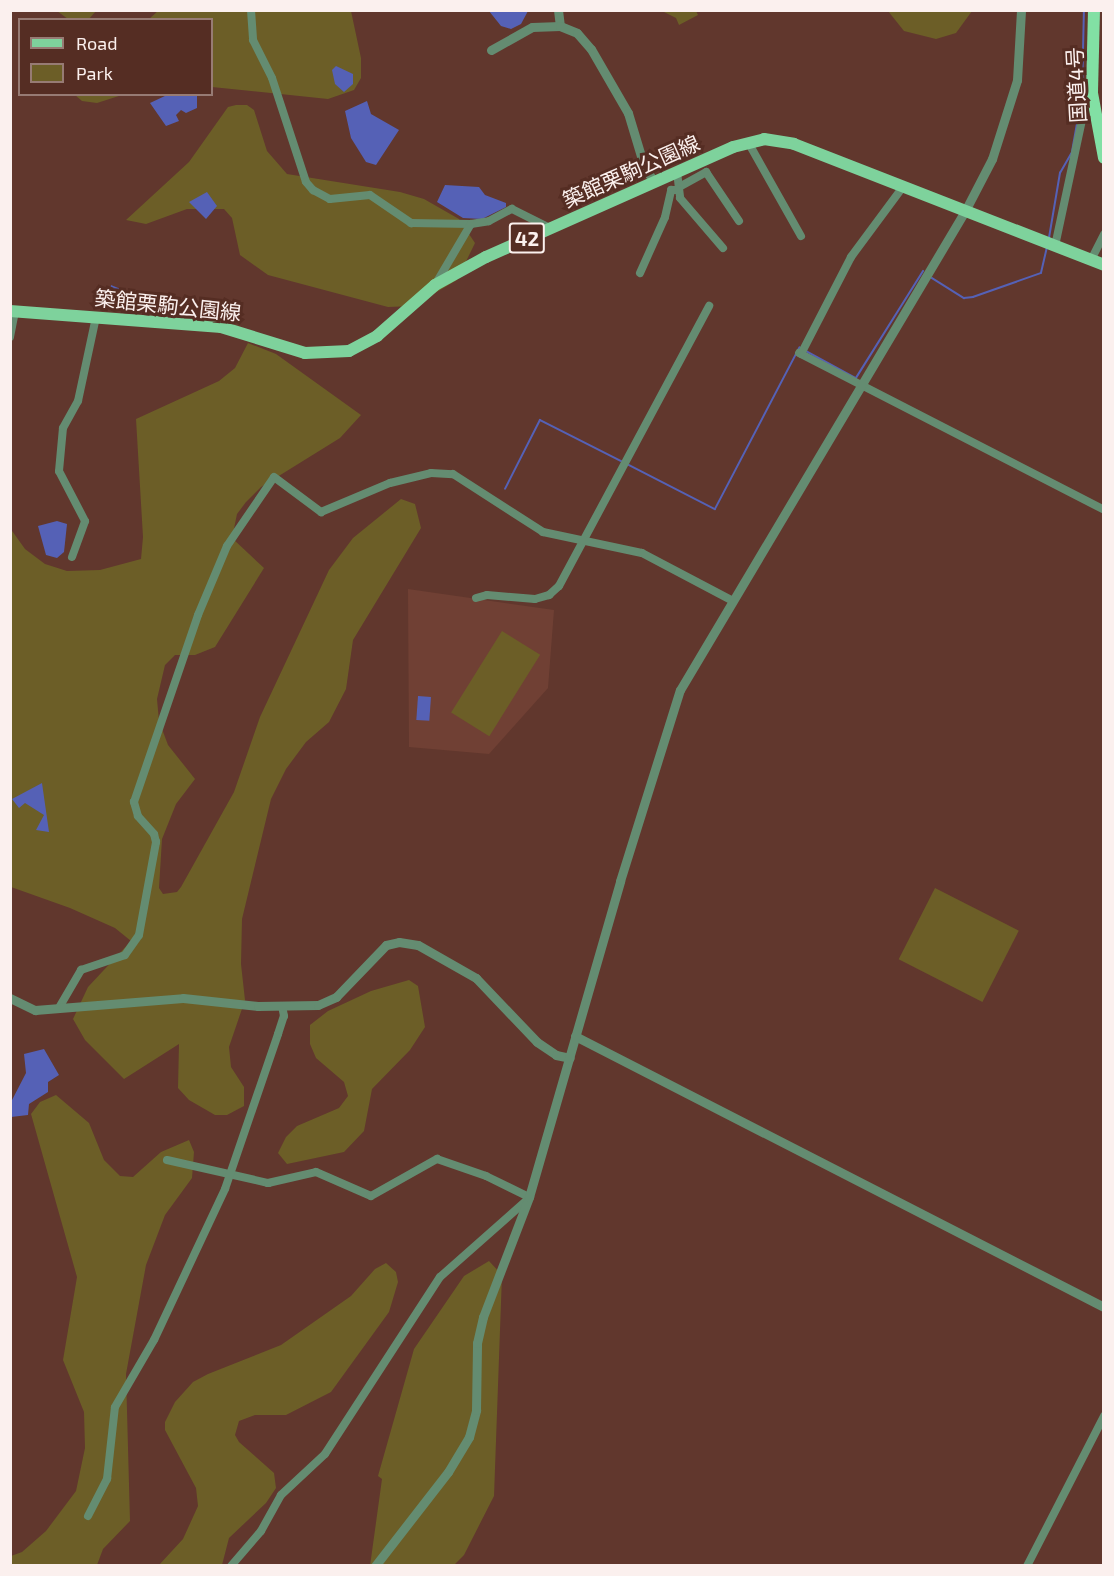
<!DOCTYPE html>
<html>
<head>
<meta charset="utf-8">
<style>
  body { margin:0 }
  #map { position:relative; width:1114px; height:1576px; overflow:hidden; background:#61372d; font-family:"Exo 2","Noto Sans JP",sans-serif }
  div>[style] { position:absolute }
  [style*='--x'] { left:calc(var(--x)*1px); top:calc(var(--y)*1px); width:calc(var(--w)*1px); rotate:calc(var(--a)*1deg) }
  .built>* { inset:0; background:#704034 }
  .green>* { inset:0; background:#6c5e27; transform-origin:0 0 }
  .water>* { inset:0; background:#5561b6; transform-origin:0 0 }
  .stream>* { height:1.5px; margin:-0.75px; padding:0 0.75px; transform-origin:0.75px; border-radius:0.75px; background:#5561b6 }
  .minor>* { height:8px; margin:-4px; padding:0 4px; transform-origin:4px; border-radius:4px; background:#648c71 }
  .tertiary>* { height:9px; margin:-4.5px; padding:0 4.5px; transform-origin:4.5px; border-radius:4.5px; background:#648c71 }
  .primary>* { height:12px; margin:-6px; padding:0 6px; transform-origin:6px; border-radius:6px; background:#7ed29c }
  .trunk>* { height:12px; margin:-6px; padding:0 6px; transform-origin:6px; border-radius:6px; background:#82e0a4 }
  span { translate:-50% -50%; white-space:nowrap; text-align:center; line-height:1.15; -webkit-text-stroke:6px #552d23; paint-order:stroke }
  .shield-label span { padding:2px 4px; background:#552d23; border:2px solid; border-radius:4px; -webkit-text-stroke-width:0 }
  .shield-label { font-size:20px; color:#fbf0ee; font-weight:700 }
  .street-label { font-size:21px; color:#fbf0ee }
  .frame { position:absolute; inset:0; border:12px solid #fbf0ee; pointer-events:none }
  .legend { position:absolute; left:18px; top:18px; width:195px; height:78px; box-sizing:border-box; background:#552d23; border:2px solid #977b74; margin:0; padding:8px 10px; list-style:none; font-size:18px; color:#fbf0ee }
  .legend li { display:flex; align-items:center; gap:12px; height:30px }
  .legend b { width:30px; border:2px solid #977b74 }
</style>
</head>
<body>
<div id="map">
  <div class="built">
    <i style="clip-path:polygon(408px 589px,554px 610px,548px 688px,489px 754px,409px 747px)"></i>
  </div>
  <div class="green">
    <i style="clip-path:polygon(159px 10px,351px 11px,361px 58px,361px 78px,354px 90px,328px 99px,212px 87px,212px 20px,148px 20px)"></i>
    <i style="clip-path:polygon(57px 11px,96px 11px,88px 20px,68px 19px)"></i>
    <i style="clip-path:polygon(662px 11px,696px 11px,698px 15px,679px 25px,676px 18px)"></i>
    <i style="clip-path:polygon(888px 11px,972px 10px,972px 11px,956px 33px,936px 39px,904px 31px)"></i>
    <i style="clip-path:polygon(75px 95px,75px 94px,122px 95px,97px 103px,82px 101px)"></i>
    <i style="clip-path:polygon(236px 105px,247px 105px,254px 110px,267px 151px,287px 174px,400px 192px,424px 199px,459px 219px,475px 243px,457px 280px,413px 306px,388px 307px,268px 275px,240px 255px,232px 218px,224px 209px,187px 209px,146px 224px,126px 220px,189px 162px,228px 107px)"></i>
    <i style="clip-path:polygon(248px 343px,276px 354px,361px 415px,340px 438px,261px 487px,246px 502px,237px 514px,232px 538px,264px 568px,215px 647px,195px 655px,175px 655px,165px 665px,157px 699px,159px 721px,168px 745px,195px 779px,176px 804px,162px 839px,159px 888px,163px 894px,177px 892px,181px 887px,234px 792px,260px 717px,329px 570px,353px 538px,401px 499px,415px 504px,421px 528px,353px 640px,346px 689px,329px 722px,306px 742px,286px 769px,271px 799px,242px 919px,241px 964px,245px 1000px,229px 1047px,231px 1067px,244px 1087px,244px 1106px,227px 1115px,215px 1115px,189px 1100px,178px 1088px,179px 1044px,124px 1079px,85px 1040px,73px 1019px,88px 987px,131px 941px,115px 928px,70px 908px,11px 887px,10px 528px,25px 549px,45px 564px,67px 571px,100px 570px,141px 559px,143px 537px,136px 419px,219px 381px,235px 368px)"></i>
    <i style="left:502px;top:631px;width:45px;height:96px;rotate:32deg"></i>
    <i style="left:935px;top:888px;width:94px;height:80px;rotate:27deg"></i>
    <i style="clip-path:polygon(409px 980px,418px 986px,425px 1027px,410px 1050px,372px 1089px,364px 1131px,344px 1152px,287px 1164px,278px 1153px,286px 1137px,297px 1126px,339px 1108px,348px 1096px,344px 1082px,316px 1058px,310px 1044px,310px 1025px,328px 1011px,371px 991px)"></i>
    <i style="clip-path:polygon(56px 1095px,89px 1123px,104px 1160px,120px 1176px,133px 1177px,161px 1152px,189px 1140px,194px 1152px,192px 1178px,165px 1215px,146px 1265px,126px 1374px,130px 1521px,103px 1549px,97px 1565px,11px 1566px,11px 1556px,22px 1552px,46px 1531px,76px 1491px,85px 1448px,84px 1412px,63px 1360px,77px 1277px,31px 1114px,40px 1102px)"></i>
    <i style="clip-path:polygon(489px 1261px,502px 1275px,494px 1496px,464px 1555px,454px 1565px,370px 1566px,382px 1479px,378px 1476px,414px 1349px,464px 1276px)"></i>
    <i style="clip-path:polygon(386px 1263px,396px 1272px,398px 1282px,389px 1312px,331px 1392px,286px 1415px,255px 1415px,239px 1421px,235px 1435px,239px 1442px,274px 1473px,276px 1488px,266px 1503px,229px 1538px,222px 1565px,159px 1565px,183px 1539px,198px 1506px,196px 1488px,165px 1430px,165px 1422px,175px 1402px,193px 1382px,208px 1374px,281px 1345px,351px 1296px,375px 1269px)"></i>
  </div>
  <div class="water">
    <i style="clip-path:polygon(489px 11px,528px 11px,521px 24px,511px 29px,501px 26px)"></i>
    <i style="clip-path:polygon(336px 66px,353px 74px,353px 84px,344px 92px,335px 84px,332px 70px)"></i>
    <i style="clip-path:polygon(167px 95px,197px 95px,197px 108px,186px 113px,181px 110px,176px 115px,179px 121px,166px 126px,150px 103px)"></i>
    <i style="clip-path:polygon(367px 101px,371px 114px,399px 130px,376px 165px,366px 162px,351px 138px,345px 111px)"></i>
    <i style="clip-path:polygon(445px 185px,479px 187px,485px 195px,506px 203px,506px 207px,482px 219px,463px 218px,437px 202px)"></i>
    <i style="clip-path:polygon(207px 192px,217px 206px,206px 219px,189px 202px)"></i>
    <i style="clip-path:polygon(111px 285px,123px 290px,118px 306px,111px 307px,107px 304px)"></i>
    <i style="clip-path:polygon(57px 521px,67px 524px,64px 552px,57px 558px,46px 555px,38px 526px)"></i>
    <i style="left:418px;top:696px;width:13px;height:24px;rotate:4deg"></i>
    <i style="clip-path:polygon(42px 783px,49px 832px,36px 830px,44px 815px,25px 803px,19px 808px,12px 799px)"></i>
    <i style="clip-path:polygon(44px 1049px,59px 1075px,48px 1082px,48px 1092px,29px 1104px,28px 1115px,11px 1117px,11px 1102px,26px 1073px,24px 1054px)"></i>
  </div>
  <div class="stream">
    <i style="--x:1049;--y:238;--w:66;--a:-80.4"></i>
    <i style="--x:1060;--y:173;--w:24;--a:-60"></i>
    <i style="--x:1072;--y:152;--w:58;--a:-80"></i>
    <i style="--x:1082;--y:95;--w:85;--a:-88.7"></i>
    <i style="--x:932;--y:278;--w:38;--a:32"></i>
    <i style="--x:964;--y:298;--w:9;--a:-6"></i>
    <i style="--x:973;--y:297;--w:72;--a:-19.4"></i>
    <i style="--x:1041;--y:273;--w:26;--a:-77"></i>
    <i style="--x:806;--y:351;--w:57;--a:28.4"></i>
    <i style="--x:856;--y:378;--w:126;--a:-57.9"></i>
    <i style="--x:627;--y:464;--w:99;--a:27.1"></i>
    <i style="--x:715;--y:509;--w:182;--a:-62.4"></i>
    <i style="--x:505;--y:489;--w:77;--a:-63.1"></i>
    <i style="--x:540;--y:420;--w:93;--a:26.8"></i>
  </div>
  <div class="minor">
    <i style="--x:251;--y:10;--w:30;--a:86"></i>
    <i style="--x:253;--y:40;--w:42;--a:63.4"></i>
    <i style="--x:272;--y:78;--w:109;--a:71.9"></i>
    <i style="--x:306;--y:182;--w:11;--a:49"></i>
    <i style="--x:313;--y:190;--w:19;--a:28"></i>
    <i style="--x:330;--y:199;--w:40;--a:-5.7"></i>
    <i style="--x:370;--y:195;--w:50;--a:34.3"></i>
    <i style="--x:411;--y:223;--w:60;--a:1"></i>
    <i style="--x:471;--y:224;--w:18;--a:-9"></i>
    <i style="--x:489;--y:221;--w:26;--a:-28"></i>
    <i style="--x:512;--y:209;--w:42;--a:26.6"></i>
    <i style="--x:748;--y:142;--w:108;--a:60.6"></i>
    <i style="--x:677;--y:172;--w:26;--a:83"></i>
    <i style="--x:680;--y:198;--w:66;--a:49.3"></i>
    <i style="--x:681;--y:186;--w:29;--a:-29"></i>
    <i style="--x:706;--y:172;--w:59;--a:56"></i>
    <i style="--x:1055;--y:246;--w:147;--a:-77.9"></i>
    <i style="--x:1086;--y:102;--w:11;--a:-56"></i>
    <i style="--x:1091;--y:260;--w:29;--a:-63"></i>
    <i style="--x:640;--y:273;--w:61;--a:-65.9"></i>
    <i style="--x:665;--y:217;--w:28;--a:-77"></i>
    <i style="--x:671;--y:190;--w:8;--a:0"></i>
    <i style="--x:435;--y:285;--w:71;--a:-59.5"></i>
    <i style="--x:10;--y:337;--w:25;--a:-79"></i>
    <i style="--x:799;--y:353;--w:343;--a:27.2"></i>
    <i style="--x:801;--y:354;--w:109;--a:-62.7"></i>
    <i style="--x:851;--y:257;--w:86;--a:-53.5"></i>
    <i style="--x:72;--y:557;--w:38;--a:-70"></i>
    <i style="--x:85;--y:521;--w:56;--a:-117.5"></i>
    <i style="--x:59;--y:471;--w:43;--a:-84.7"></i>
    <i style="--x:63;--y:428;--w:31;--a:-61"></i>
    <i style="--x:78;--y:401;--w:86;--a:-77.9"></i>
    <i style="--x:476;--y:598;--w:11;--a:-15"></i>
    <i style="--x:487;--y:595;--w:48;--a:4.8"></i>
    <i style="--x:535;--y:599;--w:15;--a:-16"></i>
    <i style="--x:549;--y:595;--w:13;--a:-42"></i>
    <i style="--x:559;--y:586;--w:318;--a:-61.8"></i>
    <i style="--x:60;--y:1006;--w:42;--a:-59.7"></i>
    <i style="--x:81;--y:970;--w:46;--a:-18.8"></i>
    <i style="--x:125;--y:955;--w:24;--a:-55"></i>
    <i style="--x:139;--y:935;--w:95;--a:-79.6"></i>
    <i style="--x:156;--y:842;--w:8;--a:-104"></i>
    <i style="--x:154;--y:834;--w:24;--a:-132"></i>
    <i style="--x:138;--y:816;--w:15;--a:-106"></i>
    <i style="--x:134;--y:802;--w:198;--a:-71.1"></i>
    <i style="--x:198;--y:615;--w:75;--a:-67.2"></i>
    <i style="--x:227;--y:546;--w:83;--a:-55.7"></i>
    <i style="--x:274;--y:477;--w:59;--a:36.7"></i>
    <i style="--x:321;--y:512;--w:75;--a:-22.8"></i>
    <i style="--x:390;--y:483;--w:42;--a:-13.7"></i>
    <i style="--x:431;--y:473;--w:22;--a:3"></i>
    <i style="--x:453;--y:474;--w:107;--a:32.8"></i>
    <i style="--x:543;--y:532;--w:101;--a:12"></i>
    <i style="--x:642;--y:553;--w:101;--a:27.8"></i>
    <i style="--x:167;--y:1160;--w:104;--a:12.8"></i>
    <i style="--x:268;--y:1183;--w:49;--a:-12.9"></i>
    <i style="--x:316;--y:1172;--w:60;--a:23.6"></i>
    <i style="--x:371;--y:1196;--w:76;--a:-29.3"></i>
    <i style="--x:437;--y:1159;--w:52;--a:19.1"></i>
    <i style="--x:486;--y:1176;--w:48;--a:26"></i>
    <i style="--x:88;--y:1516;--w:42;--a:-62.8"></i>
    <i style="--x:107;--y:1479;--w:72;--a:-83.7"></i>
    <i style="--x:115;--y:1407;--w:78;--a:-59.8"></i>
    <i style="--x:154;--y:1340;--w:167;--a:-64.8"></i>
    <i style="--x:225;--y:1189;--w:164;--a:-71.1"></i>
    <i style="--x:278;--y:1034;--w:19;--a:-72"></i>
    <i style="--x:284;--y:1016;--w:10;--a:-101"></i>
    <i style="--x:231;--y:1566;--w:46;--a:-49.4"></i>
    <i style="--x:261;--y:1531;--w:41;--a:-60.9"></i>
    <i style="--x:281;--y:1495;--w:60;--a:-43"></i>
    <i style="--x:325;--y:1454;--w:211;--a:-57"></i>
    <i style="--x:440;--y:1277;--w:115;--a:-41.5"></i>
    <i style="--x:1027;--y:1566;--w:169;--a:-62.8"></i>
  </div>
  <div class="tertiary">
    <i style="--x:558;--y:10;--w:16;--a:83"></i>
    <i style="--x:491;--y:50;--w:47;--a:-29.3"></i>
    <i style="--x:532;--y:27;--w:28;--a:-2"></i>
    <i style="--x:560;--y:26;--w:18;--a:22"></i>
    <i style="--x:577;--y:33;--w:21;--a:49"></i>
    <i style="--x:591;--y:49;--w:74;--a:60"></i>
    <i style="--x:628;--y:113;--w:55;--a:73.2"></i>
    <i style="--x:644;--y:166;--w:19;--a:58"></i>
    <i style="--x:10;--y:998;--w:28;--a:26"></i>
    <i style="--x:35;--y:1010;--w:148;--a:-4.6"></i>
    <i style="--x:183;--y:998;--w:75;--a:6.1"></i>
    <i style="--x:258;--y:1006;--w:60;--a:-1"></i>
    <i style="--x:318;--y:1005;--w:20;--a:-24"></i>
    <i style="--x:336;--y:997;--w:72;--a:-46.1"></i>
    <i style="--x:386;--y:945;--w:13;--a:-13"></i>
    <i style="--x:399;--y:942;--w:19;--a:9"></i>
    <i style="--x:418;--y:945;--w:67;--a:29.6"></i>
    <i style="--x:476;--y:978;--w:88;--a:46.4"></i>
    <i style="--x:537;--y:1042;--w:23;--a:34"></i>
    <i style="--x:556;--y:1055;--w:14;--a:12"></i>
    <i style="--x:575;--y:1036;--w:594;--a:27.13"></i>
    <i style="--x:375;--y:1566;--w:119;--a:-52.2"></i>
    <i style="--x:448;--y:1472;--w:41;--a:-59"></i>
    <i style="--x:469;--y:1437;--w:28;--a:-75"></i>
    <i style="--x:476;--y:1410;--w:67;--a:-89.1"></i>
    <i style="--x:477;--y:1343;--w:27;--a:-77"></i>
    <i style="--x:483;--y:1317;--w:129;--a:-69"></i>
    <i style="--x:529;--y:1197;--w:329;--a:-73.9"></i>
    <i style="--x:620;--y:881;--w:200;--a:-72.6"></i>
    <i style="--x:680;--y:690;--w:557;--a:-59.25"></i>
    <i style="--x:965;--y:211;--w:59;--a:-62.6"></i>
    <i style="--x:992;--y:159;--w:83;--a:-72.4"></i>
    <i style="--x:1017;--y:80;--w:70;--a:-86.7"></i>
  </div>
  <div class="primary">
    <i style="--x:10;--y:311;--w:212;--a:4.3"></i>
    <i style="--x:221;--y:327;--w:88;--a:17.2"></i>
    <i style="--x:305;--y:353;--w:44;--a:-2.6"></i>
    <i style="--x:349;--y:351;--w:32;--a:-28"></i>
    <i style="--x:377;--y:336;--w:77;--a:-41.3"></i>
    <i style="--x:435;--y:285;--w:58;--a:-28.8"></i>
    <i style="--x:486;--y:257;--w:270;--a:-24"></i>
    <i style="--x:733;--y:147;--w:32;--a:-14"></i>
    <i style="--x:764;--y:139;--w:30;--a:9"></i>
    <i style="--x:794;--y:144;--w:333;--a:21.3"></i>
  </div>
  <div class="trunk">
    <i style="--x:1094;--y:10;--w:83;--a:91.4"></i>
    <i style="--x:1092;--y:93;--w:66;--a:79.5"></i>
  </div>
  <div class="shield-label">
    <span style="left:527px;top:238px">42</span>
  </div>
  <div class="street-label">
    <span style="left:1076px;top:85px;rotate:-93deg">国道4号</span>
    <span style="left:631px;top:171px;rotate:-24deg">築館栗駒公園線</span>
    <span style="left:168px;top:305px;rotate:6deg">築館栗駒公園線</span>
  </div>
  <div class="frame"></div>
  <ul class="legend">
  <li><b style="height:8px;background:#7ed29c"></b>Road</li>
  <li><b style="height:16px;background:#6c5e27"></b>Park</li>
  </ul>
</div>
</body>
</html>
